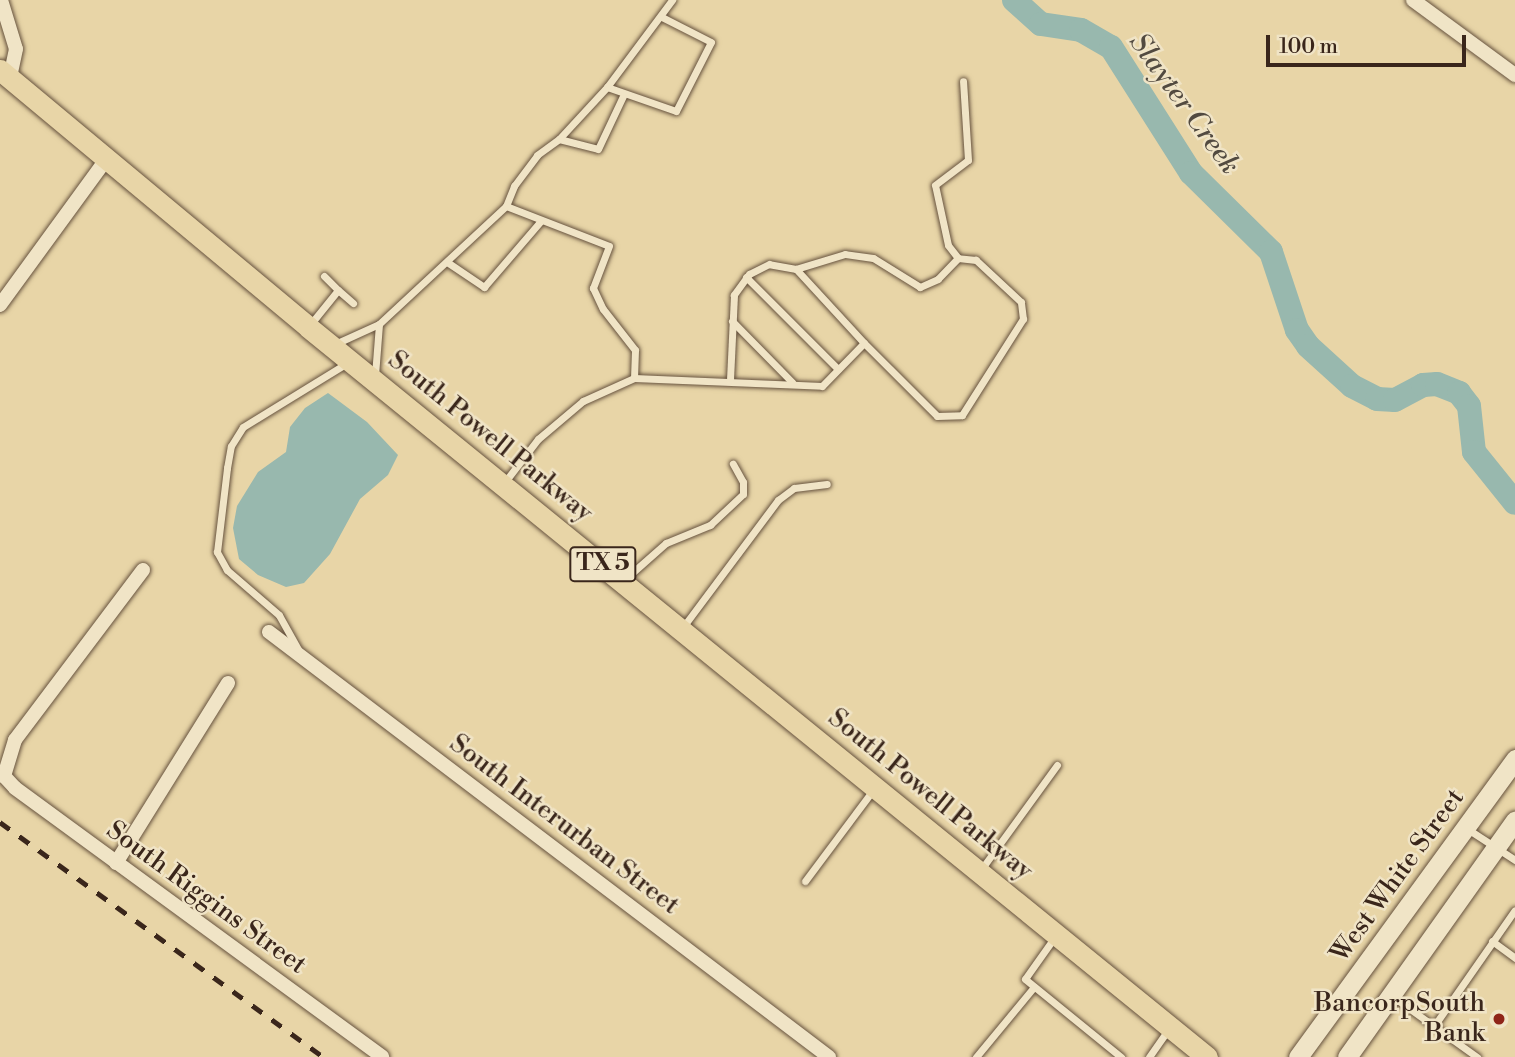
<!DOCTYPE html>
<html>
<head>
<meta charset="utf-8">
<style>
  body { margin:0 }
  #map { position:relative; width:1515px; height:1057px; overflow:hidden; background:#e8d5a7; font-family:"Libre Bodoni",serif }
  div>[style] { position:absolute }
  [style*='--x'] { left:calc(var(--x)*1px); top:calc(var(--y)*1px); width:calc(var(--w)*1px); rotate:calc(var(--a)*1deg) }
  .water>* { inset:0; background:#98b8ae }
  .river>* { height:24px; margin:-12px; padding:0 12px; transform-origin:12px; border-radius:12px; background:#98b8ae }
  .roads { filter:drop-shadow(0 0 2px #66523e) drop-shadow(0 0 2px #66523e) }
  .service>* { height:7px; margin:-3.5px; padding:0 3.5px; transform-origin:3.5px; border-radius:3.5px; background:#f0e4c6 }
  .minor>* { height:14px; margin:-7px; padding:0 7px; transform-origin:7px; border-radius:7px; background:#f0e4c6 }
  .secondary>* { height:19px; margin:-9.5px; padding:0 9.5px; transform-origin:9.5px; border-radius:9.5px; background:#f0e4c6 }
  .primary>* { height:21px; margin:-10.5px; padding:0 10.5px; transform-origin:10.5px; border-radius:10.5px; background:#e8d5a7 }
  .rail>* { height:4.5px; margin-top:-2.25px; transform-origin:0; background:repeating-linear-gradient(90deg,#3a261b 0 12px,transparent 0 24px) }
  .dots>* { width:19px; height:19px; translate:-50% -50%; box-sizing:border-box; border:4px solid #f0e4c6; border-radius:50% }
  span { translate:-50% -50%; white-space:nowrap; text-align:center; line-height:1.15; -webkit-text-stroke:5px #f0e4c6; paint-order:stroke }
  .shield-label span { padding:2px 5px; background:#f0e4c6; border:2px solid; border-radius:5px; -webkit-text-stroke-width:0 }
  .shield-label { font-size:24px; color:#3a261b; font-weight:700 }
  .street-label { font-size:26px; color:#3a261b }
  .poi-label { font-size:26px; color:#3a261b }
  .right { translate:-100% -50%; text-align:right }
  .water-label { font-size:28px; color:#524a40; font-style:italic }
  .scale { position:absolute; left:1266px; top:35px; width:200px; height:32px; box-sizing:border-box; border:4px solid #3a261b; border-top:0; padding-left:9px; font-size:21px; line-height:24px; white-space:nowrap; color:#3a261b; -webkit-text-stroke:5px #f0e4c6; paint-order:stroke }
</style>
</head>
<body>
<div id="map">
  <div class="water">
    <i style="clip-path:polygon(328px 393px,367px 422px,398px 455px,388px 475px,360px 499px,330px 554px,304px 583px,286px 587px,258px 575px,239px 559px,233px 528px,237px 506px,258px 472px,286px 452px,290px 427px,305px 408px)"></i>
  </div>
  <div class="river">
    <i style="--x:1014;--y:0;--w:36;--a:42"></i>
    <i style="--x:1041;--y:24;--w:40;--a:8.5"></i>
    <i style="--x:1081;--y:30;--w:34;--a:30"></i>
    <i style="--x:1111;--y:47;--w:149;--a:57.6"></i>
    <i style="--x:1191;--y:173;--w:112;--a:44.6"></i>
    <i style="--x:1271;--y:252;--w:82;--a:71.6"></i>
    <i style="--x:1297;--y:330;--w:19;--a:55"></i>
    <i style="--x:1308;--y:346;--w:59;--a:42.3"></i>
    <i style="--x:1352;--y:386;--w:28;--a:27"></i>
    <i style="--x:1377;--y:399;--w:18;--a:3"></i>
    <i style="--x:1395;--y:400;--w:32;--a:-28"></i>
    <i style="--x:1423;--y:385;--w:14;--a:-4"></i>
    <i style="--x:1437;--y:384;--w:24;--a:22"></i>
    <i style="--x:1459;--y:393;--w:16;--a:52"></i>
    <i style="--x:1469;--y:406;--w:46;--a:83.8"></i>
    <i style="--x:1474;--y:452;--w:65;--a:51.2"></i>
  </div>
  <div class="roads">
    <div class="service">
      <i style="--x:607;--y:87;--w:73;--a:19.2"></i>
      <i style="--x:676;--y:111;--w:77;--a:-63.1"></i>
      <i style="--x:711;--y:42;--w:55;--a:-153"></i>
      <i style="--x:559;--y:139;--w:40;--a:14.4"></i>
      <i style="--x:598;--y:149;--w:61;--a:-64.7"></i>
      <i style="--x:506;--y:206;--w:110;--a:21.2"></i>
      <i style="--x:609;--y:246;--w:45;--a:110.9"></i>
      <i style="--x:593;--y:288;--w:23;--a:65"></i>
      <i style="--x:603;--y:309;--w:52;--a:52"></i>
      <i style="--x:635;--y:350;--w:28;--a:92"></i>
      <i style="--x:958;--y:258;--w:16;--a:-128"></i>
      <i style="--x:948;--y:245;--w:61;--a:-102.2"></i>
      <i style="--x:935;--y:185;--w:41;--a:-37.1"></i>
      <i style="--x:968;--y:160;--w:79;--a:-93.6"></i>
      <i style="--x:447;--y:262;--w:45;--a:34"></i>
      <i style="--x:484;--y:287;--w:86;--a:-49.3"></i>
      <i style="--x:796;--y:269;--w:100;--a:47.4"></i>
      <i style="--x:324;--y:276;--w:20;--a:45"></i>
      <i style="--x:746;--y:277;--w:130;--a:45"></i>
      <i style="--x:732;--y:321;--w:86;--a:45.5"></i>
      <i style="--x:309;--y:326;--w:46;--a:-51.1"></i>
      <i style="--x:338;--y:290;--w:20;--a:41"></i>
      <i style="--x:335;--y:344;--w:48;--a:-24.4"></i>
      <i style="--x:379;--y:324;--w:173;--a:-42.9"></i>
      <i style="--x:506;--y:206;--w:22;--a:-68"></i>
      <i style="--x:514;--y:186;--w:39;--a:-53"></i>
      <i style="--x:537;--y:155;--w:27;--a:-36"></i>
      <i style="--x:559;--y:139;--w:71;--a:-47.3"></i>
      <i style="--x:607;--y:87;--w:109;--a:-53.2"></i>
      <i style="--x:375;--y:375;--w:51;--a:-85.5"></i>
      <i style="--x:504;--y:483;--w:56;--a:-52.3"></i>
      <i style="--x:538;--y:439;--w:59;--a:-40.2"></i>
      <i style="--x:583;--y:401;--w:56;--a:-24.3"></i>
      <i style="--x:634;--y:378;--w:188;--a:2.4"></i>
      <i style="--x:822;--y:386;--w:60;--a:-45.7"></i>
      <i style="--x:864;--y:343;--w:103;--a:45"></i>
      <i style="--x:937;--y:416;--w:25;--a:-2"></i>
      <i style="--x:962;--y:415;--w:114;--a:-57.6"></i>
      <i style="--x:1023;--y:319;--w:17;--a:-97"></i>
      <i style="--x:1021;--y:302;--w:62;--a:-137"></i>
      <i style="--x:976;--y:260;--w:18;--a:-174"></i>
      <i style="--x:958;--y:258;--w:29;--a:134"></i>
      <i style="--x:938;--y:279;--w:20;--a:156"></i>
      <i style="--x:920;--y:287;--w:55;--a:-148.3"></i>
      <i style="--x:873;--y:258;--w:28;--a:-172"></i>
      <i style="--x:845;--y:254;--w:51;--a:163"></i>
      <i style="--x:796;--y:269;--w:27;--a:-170"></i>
      <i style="--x:769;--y:264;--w:22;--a:153"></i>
      <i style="--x:749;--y:274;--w:26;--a:126"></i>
      <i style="--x:734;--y:295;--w:85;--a:92.7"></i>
      <i style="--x:624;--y:580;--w:56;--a:-41.4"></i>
      <i style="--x:666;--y:543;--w:48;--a:-22.2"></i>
      <i style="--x:710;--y:525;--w:45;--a:-43.2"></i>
      <i style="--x:743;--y:494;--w:12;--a:-90"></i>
      <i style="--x:743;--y:482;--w:21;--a:-119"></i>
      <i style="--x:683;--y:627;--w:159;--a:-53.2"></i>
      <i style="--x:778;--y:500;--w:20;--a:-37"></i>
      <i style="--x:794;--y:488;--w:33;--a:-7"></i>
      <i style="--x:299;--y:651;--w:41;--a:-119.1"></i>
      <i style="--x:279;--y:615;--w:69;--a:-139.1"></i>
      <i style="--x:227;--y:570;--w:21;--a:-119"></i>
      <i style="--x:217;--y:552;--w:85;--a:-83.2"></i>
      <i style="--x:227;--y:468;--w:22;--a:-80"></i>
      <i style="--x:231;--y:446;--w:22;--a:-58"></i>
      <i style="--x:243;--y:427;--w:122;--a:-31.6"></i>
      <i style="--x:1466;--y:828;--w:59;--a:33.1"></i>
      <i style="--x:980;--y:871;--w:131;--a:-54"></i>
      <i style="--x:805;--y:881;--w:114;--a:-53.2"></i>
      <i style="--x:1054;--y:938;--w:50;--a:125.3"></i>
      <i style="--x:1025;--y:979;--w:124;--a:39.1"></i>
      <i style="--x:1492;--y:941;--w:29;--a:36"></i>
      <i style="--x:1392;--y:996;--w:105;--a:35.7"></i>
      <i style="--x:1434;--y:1026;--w:141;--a:-55.1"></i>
      <i style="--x:976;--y:1057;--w:91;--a:-50.4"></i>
      <i style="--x:1149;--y:1057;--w:33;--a:-55"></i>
    </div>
    <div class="minor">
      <i style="--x:1;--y:0;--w:51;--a:73"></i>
      <i style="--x:16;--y:49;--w:30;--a:102"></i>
      <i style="--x:1413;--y:0;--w:127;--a:36.3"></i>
      <i style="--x:0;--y:305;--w:183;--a:-53.9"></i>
      <i style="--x:143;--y:570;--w:213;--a:127"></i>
      <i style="--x:15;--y:740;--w:38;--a:107"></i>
      <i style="--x:4;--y:776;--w:16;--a:47"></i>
      <i style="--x:15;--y:788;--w:455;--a:36.2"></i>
      <i style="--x:269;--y:632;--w:703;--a:37.2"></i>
      <i style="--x:116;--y:863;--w:212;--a:-58.1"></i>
    </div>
    <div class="secondary">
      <i style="--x:1298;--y:1057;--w:369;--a:-53.9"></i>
      <i style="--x:1347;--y:1057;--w:290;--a:-54.6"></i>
    </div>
    <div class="primary">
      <i style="--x:0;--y:70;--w:401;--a:39.8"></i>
      <i style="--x:308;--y:327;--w:1158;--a:39.08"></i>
    </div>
  </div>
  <div class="rail">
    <i style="--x:0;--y:822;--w:400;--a:36"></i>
  </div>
  <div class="dots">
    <i style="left:1499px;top:1019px;background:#8f2418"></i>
  </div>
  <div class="shield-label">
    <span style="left:603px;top:564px">TX 5</span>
  </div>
  <div class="street-label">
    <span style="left:490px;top:437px;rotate:39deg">South Powell Parkway</span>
    <span style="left:930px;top:795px;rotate:39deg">South Powell Parkway</span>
    <span style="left:564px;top:825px;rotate:37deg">South Interurban Street</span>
    <span style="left:1398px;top:876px;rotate:-54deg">West White Street</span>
    <span style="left:206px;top:898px;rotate:36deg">South Riggins Street</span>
  </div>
  <div class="poi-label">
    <span class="right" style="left:1485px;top:1019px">BancorpSouth<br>Bank</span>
  </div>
  <div class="water-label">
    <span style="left:1184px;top:104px;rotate:54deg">Slayter Creek</span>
  </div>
  <div class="scale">100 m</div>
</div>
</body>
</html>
